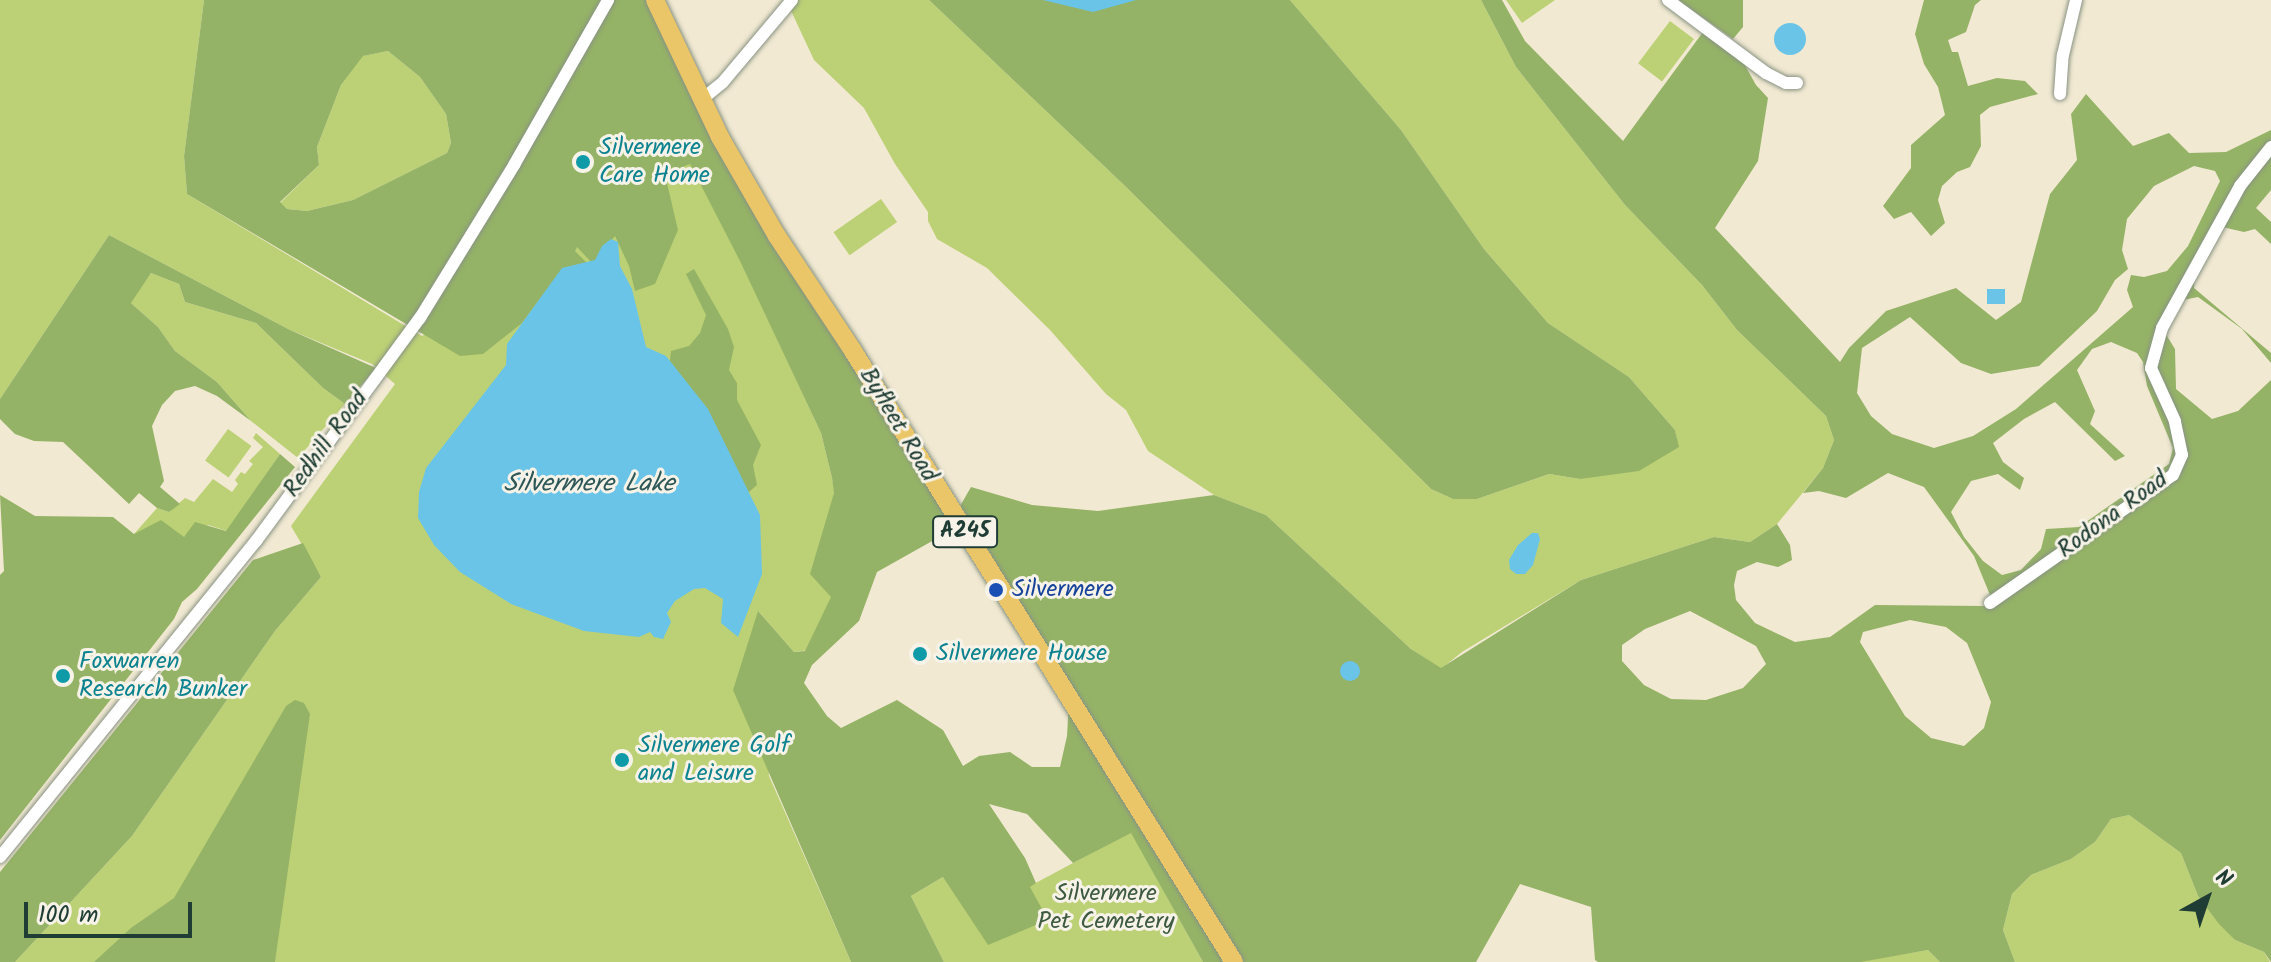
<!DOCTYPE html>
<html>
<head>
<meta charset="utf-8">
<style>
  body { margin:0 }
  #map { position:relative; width:2271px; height:962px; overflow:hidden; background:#f1e9d2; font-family:Kalam,sans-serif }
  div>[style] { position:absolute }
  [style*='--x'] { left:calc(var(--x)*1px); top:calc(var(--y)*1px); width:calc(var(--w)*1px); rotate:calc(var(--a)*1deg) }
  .green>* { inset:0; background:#bcd175; transform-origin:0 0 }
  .forest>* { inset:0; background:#95b366 }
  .water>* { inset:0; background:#6ac4e8; transform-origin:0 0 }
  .round { border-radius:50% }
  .roads { filter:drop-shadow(0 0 2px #889383) drop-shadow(0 0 2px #889383) }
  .minor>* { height:12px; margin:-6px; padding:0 6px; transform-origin:6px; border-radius:6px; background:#fff }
  .primary>* { height:18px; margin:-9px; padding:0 9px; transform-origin:9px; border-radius:9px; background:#ebc669 }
  .dots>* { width:22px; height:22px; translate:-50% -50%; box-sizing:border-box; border:4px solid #f7f3e8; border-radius:50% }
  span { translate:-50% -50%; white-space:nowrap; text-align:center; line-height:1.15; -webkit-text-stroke:6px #f7f3e8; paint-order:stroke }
  .shield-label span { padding:2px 6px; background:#f7f3e8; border:2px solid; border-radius:6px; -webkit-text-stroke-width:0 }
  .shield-label { font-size:22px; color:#1f3d34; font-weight:700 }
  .culture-label { font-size:24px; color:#0d838f }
  .left { translate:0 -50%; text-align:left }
  .street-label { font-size:24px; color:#1f3d34 }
  .transit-label { font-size:24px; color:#164399 }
  .park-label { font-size:24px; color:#3e5b41 }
  .water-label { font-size:26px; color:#2e5858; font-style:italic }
  .north { position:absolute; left:2167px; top:858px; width:80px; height:80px; -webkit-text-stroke:6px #f7f3e8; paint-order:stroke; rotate:40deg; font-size:22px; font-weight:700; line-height:32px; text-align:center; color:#1f3d34 }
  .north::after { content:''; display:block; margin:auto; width:28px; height:36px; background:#1f3d34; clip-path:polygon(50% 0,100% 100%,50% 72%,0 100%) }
  .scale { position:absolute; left:24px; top:902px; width:168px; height:36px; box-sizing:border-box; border:4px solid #1f3d34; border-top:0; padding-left:10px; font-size:24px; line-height:28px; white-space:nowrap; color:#1f3d34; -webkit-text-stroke:6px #f7f3e8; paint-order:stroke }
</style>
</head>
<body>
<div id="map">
  <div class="green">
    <i style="clip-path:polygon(0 0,204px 0,184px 156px,187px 194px,422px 336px,588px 231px,689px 150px,821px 433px,832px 478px,846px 557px,836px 619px,810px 650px,794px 652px,759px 612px,769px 776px,851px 962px,15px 962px,132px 836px,275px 631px,321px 577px,291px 526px,395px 384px,372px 364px,290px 330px,109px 235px,0 399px)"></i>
    <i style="clip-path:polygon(786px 0,929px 0,1124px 185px,1431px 489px,1453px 499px,1477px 499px,1549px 474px,1580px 479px,1678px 447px,1675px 430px,1629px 377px,1548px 323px,1484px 249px,1401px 130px,1290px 0,1481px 0,1516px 67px,1625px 205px,1702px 285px,1737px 330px,1826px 416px,1834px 440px,1823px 468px,1777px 524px,1750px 542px,1714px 537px,1581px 580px,1462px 652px,1441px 669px,1411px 649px,1266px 515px,1214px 495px,1148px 451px,1126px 410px,1106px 394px,1050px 330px,987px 268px,937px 239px,928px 221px,928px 212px,895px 164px,864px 108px,814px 60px)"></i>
    <i style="clip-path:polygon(1506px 0,1555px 0,1522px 23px)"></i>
    <i style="left:1670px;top:21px;width:30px;height:53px;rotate:37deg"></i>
    <i style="clip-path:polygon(388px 51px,420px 77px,446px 114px,451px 143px,447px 153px,353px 200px,307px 211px,287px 209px,280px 203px,319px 165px,317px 147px,341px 85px,362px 56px)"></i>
    <i style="left:881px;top:199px;width:28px;height:58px;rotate:55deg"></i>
    <i style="clip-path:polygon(151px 273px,179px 284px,185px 302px,256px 323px,323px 388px,345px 404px,298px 458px,251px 421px,217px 382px,175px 351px,158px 327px,130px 302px)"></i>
    <i style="left:228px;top:429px;width:29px;height:39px;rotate:36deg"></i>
    <i style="clip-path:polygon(256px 433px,280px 454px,227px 531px,208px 525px,184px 537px,134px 534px,157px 508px,169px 512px,185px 498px,194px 502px,213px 479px,232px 492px,238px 484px,235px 480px,241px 472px,245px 474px,253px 464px,249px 461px,263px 447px,253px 438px)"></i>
    <i style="clip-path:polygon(2129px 815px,2181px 853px,2198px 896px,2235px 940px,2264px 952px,2270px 962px,2015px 962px,2003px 930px,2012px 894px,2031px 875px,2071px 859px,2095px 842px,2111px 819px)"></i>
    <i style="clip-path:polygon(1131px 832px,1203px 962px,944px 962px,911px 896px,967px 863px,1002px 901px)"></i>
    <i style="clip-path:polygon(1928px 950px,1940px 962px,1861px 962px,1862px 961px)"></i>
  </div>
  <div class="forest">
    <i style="clip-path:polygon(evenodd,204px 0,655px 0,677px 52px,955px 515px,971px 487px,1032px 505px,1098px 511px,1214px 495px,1266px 515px,1411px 649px,1441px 668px,1581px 580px,1714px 537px,1750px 542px,1777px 524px,1790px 545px,1792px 560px,1778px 567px,1757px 562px,1737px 571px,1734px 585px,1736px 600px,1755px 623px,1795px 642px,1830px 637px,1875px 605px,1985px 606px,1990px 595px,1974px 556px,1924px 487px,1888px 473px,1846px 498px,1819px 491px,1803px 493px,1823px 468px,1834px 440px,1826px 416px,1737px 330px,1702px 285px,1625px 205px,1516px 67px,1481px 0,1502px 0,1525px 41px,1623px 141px,1703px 32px,1742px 60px,1756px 85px,1768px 98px,1758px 161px,1715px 228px,1840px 362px,1849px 348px,1886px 311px,1956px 288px,1996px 320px,2021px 302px,2050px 194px,2077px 160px,2071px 114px,2086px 94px,2133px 146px,2169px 133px,2189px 153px,2226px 152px,2271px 130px,2271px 190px,2256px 208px,2271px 222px,2271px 244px,2255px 229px,2244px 232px,2218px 226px,2195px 272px,2194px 288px,2271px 353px,2271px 363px,2242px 329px,2198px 297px,2178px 301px,2162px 328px,2175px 349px,2176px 389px,2212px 419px,2238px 411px,2271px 380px,2271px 962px,2264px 952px,2235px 940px,2219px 924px,2198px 896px,2181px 853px,2129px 815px,2111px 819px,2095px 842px,2071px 859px,2031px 875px,2012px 894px,2003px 930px,2015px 962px,1940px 962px,1928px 950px,1861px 962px,1598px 962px,1595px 960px,1591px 907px,1520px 884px,1476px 962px,1203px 962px,1131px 833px,1073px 863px,1027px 814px,989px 804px,1025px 858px,1036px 883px,1030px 887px,1048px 920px,988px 945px,943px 877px,911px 896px,944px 962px,851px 962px,733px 690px,758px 611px,794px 652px,805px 651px,831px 597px,810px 574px,834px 493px,832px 478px,821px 433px,740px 261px,690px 164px,677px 169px,667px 183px,678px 230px,655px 284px,635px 291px,629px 266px,615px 236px,593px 264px,577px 247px,575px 251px,589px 265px,539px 300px,522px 323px,483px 354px,460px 356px,187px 194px,184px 156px,204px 0,388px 51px,420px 77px,446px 114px,451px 143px,447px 153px,353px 200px,307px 211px,287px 209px,280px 202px,319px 165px,317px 147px,341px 85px,363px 56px,388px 51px,204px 0,2194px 166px,2215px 171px,2220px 181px,2188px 246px,2167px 271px,2144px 277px,2131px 275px,2127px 290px,2133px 307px,2016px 409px,1973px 436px,1934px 448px,1892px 434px,1871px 416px,1857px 393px,1862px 348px,1910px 317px,1961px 363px,1991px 374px,2039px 366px,2097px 311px,2115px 280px,2128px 269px,2122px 250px,2127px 219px,2154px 186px,2194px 166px,204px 0,2111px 342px,2137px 353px,2143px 362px,2147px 386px,2173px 448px,2169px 464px,2079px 527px,2046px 529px,2041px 549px,2021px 570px,2002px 575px,1983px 561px,1964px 537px,1951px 512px,1971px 481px,1998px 474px,2020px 490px,2024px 478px,2003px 462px,1993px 443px,2024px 419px,2055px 402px,2115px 461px,2125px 456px,2090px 424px,2095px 411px,2077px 370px,2092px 349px,2111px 342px,204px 0,954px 516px,1069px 700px,1067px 736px,1060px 767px,1032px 767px,1010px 752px,979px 756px,963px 766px,943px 730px,897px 700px,841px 728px,827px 716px,804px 683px,812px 665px,859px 621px,877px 572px,934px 540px,954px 537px,946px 522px,954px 516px,204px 0,1690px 611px,1756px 646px,1766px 664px,1743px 688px,1706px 700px,1671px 699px,1644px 685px,1622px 661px,1622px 645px,1645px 629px,1690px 611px,204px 0,1910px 620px,1946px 627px,1967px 643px,1991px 702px,1984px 728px,1964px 746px,1931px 738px,1905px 716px,1860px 642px,1863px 632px,1910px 620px)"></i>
    <i style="clip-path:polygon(929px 0,1290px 0,1401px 130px,1484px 249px,1548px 323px,1629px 377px,1675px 430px,1679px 447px,1639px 471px,1580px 479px,1549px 474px,1477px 499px,1453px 499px,1431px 489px,1124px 185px)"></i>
    <i style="clip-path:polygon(1678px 0,1743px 0,1743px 27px,1733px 39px)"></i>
    <i style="clip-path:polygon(1924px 0,1981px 0,1975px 5px,1966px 32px,1948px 40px,1952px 52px,1958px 52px,1968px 86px,1997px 78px,2025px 81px,2038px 94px,1990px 107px,1980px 115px,1981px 146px,1970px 167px,1957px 172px,1942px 186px,1938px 200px,1945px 223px,1931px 236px,1911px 212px,1894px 219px,1883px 206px,1911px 168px,1911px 145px,1945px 115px,1938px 87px,1924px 64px,1915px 34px)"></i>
    <i style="clip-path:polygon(109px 235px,290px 330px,376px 368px,345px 404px,323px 388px,256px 323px,185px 302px,179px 284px,151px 273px,131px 303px,158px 327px,175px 351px,217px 382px,251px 421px,217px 396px,195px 386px,175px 391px,162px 405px,152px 426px,164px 481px,160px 487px,180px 504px,169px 512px,157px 508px,139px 493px,129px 504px,63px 442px,34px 441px,15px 434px,0 419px,0 399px)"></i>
    <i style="clip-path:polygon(694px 269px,728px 329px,734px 347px,729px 370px,737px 383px,737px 400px,761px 445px,753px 465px,757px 485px,736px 503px,669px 368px,671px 351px,689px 346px,700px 333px,706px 315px,686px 274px)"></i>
    <i style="clip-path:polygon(280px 454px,295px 467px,197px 589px,182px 602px,174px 619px,0 840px,0 575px,4px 571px,0 495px,35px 516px,113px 517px,134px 534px,161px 520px,184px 537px,195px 522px,226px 531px)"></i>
    <i style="clip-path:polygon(303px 543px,321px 577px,275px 631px,132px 836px,15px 962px,0 962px,0 872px,253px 560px)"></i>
    <i style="clip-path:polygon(295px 700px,304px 703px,310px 714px,275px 962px,94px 962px,131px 928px,174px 898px,286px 706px)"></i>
  </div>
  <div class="water">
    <i style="clip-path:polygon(1043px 0,1136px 0,1093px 12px)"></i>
    <i class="round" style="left:1774px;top:23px;width:32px;height:32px"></i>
    <i style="clip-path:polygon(611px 239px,618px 242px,620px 266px,632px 289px,646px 347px,666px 356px,708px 409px,760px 515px,762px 574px,738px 637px,721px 623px,723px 599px,705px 588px,694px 589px,675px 601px,667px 613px,671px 622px,663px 639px,654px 637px,650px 632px,639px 637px,584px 631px,511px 604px,460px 572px,434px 545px,418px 518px,419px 492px,426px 468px,506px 365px,507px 344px,562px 268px,595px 260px,602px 246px)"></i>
    <i style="left:1987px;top:289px;width:18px;height:15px"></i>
    <i style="clip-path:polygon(1532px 533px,1538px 533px,1540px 539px,1533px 565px,1525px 574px,1516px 574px,1510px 569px,1509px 560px,1518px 545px)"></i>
    <i class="round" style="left:1340px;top:661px;width:20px;height:20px"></i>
  </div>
  <div class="roads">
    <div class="minor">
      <i style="--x:1668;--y:0;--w:122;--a:36.7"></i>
      <i style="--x:1766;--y:73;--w:22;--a:27"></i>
      <i style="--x:1786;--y:83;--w:11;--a:0"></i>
      <i style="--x:2060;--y:94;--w:39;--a:-86"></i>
      <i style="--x:2063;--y:55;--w:57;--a:-76.7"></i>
      <i style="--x:701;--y:100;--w:28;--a:-39"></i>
      <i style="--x:723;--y:82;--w:107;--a:-49.9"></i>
      <i style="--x:1990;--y:603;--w:223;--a:-35"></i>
      <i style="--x:2173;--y:475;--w:22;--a:-66"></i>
      <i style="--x:2182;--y:455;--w:35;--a:-102"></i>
      <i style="--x:2175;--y:421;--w:58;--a:-114.4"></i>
      <i style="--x:2151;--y:368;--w:41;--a:-74.6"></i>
      <i style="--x:2162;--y:328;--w:162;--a:-61.2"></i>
      <i style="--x:2240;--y:186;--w:50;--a:-51.5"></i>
      <i style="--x:0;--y:857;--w:407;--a:-51"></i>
      <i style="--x:256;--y:541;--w:277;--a:-53.7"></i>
      <i style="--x:420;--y:318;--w:180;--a:-58.4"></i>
      <i style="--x:514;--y:165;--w:190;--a:-60.3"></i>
    </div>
    <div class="primary">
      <i style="--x:655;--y:0;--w:152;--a:64.6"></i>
      <i style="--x:720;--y:137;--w:114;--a:60.1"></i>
      <i style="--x:777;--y:236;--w:138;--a:56.5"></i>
      <i style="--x:853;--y:351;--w:720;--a:58.05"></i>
    </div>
  </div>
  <div class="dots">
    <i style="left:583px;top:162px;background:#0f9aa8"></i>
    <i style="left:996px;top:590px;background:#1a4fb4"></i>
    <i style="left:920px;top:654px;background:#0f9aa8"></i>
    <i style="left:63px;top:676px;background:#0f9aa8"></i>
    <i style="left:622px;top:760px;background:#0f9aa8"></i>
  </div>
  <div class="shield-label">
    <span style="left:965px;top:532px">A245</span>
  </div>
  <div class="culture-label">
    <span class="left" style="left:599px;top:162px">Silvermere<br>Care Home</span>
    <span class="left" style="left:936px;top:654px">Silvermere House</span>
    <span class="left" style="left:79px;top:676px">Foxwarren<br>Research Bunker</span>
    <span class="left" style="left:638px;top:760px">Silvermere Golf<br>and Leisure</span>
  </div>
  <div class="street-label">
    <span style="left:898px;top:425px;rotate:59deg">Byfleet Road</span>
    <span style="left:326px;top:444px;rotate:-54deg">Redhill Road</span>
    <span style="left:2113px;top:515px;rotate:-36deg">Rodona Road</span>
  </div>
  <div class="transit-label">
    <span class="left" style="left:1012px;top:590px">Silvermere</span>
  </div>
  <div class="park-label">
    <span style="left:1106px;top:908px">Silvermere<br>Pet Cemetery</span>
  </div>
  <div class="water-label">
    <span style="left:589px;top:485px">Silvermere Lake</span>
  </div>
  <div class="north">N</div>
  <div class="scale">100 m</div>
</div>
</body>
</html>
